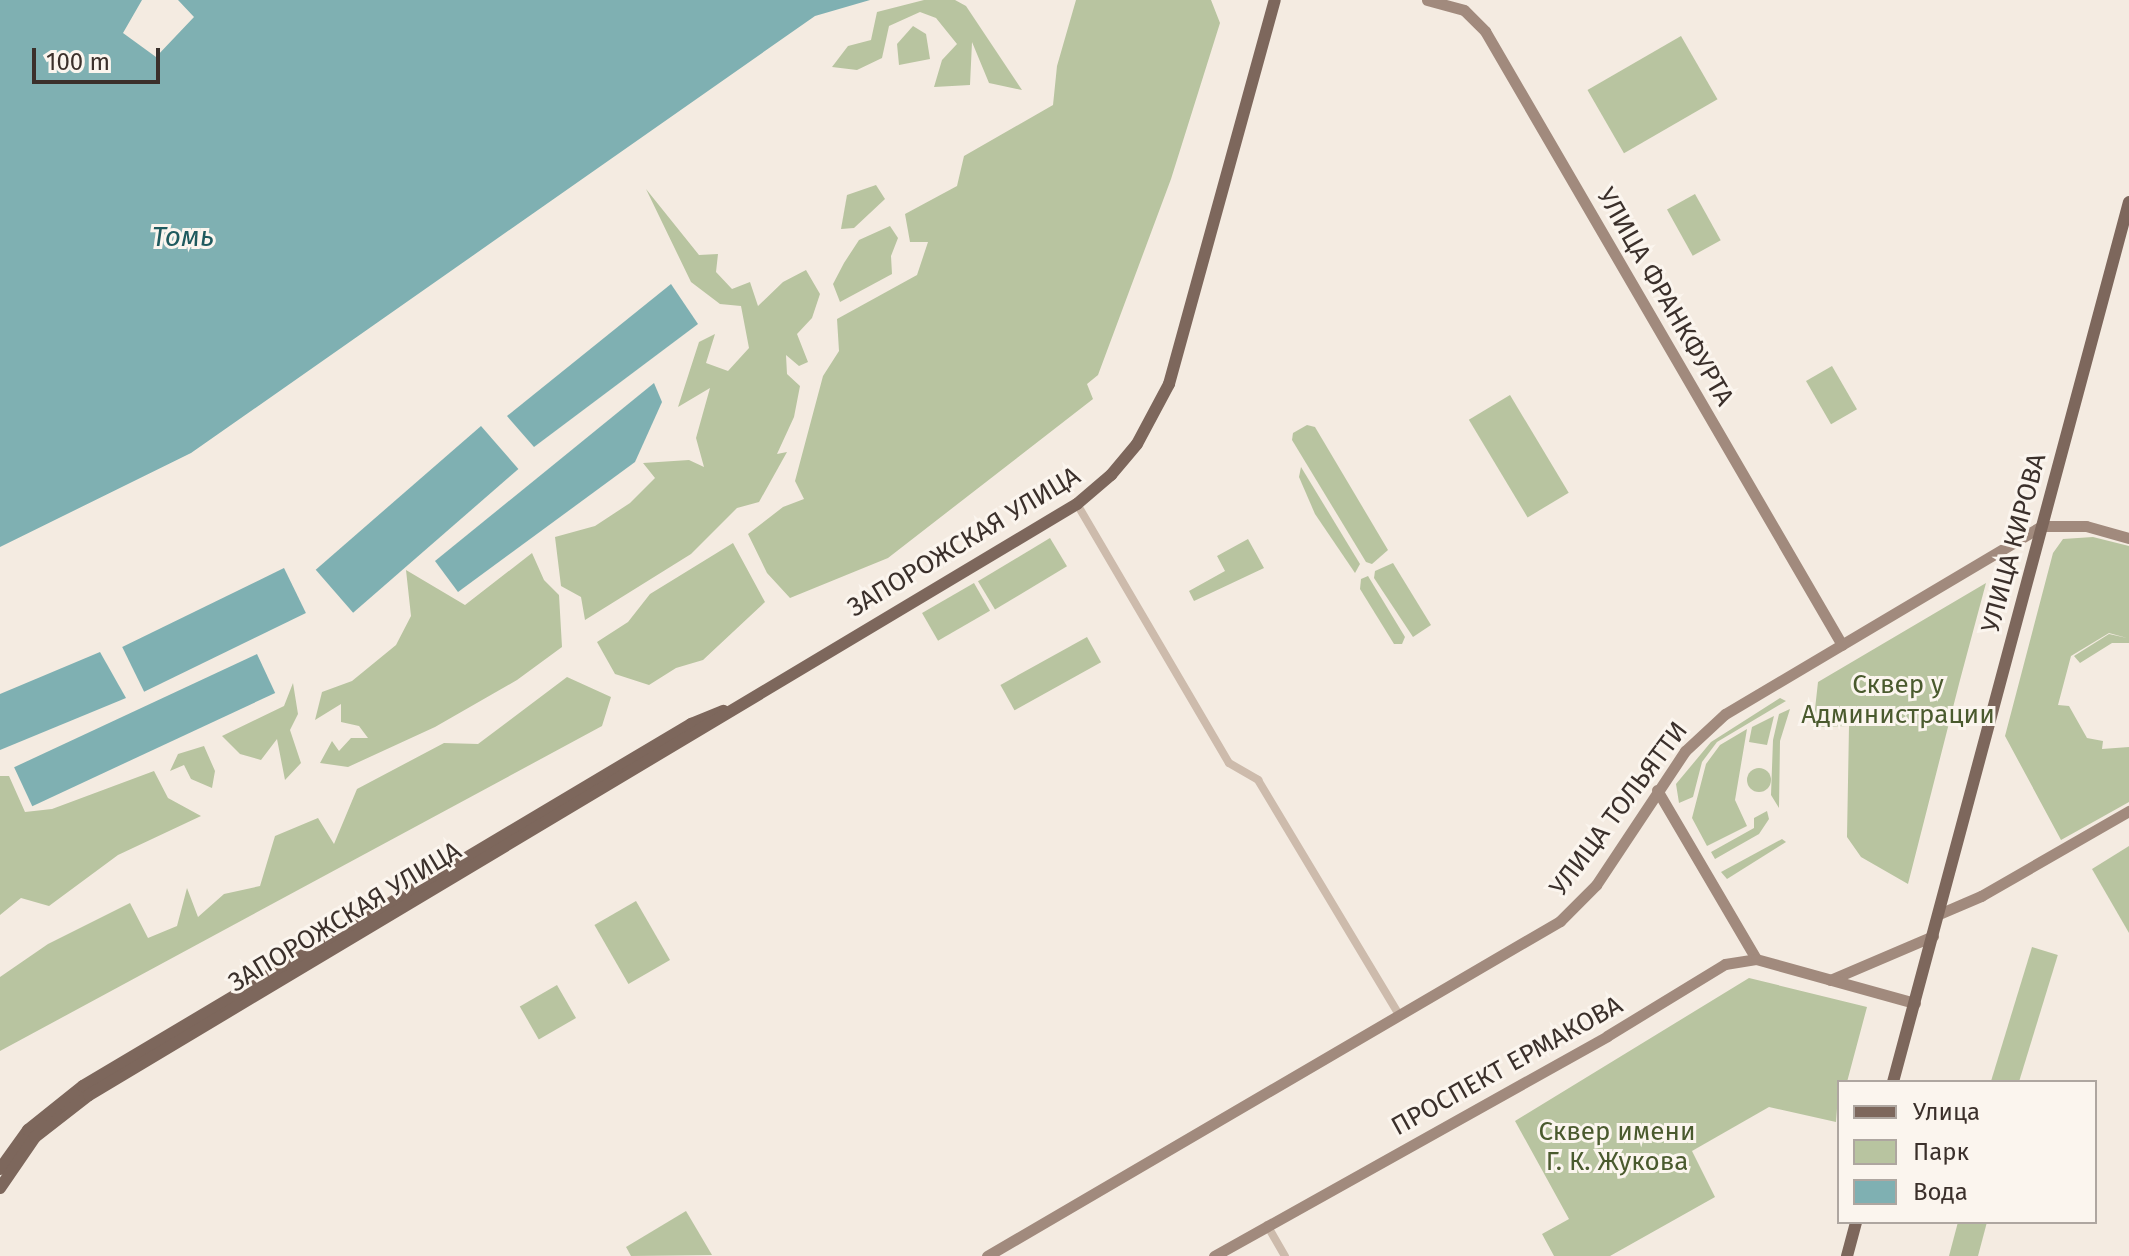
<!DOCTYPE html>
<html>
<head>
<meta charset="utf-8">
<style>
  body { margin:0 }
  #map { position:relative; width:2129px; height:1256px; overflow:hidden; background:#f4ebe1; font-family:"Fira Sans",sans-serif }
  div>[style] { position:absolute }
  [style*='--x'] { left:calc(var(--x)*1px); top:calc(var(--y)*1px); width:calc(var(--w)*1px); rotate:calc(var(--a)*1deg) }
  .green>* { inset:0; background:#b8c4a0; transform-origin:0 0 }
  .round { border-radius:50% }
  .water>* { inset:0; background:#7fb0b2; transform-origin:0 0 }
  .street>* { height:8px; margin:-4px; padding:0 4px; transform-origin:4px; border-radius:4px; background:#cdbbac }
  .secondary>* { height:11px; margin:-5.5px; padding:0 5.5px; transform-origin:5.5px; border-radius:5.5px; background:#a18a7d }
  .primary>* { height:12px; margin:-6px; padding:0 6px; transform-origin:6px; border-radius:6px; background:#7d675c }
  span { translate:-50% -50%; white-space:nowrap; text-align:center; line-height:1.15; -webkit-text-stroke:6px #fbf5ee; paint-order:stroke }
  .street-label { font-size:26px; color:#3b302b }
  .park-label { font-size:26px; color:#4a5a2e }
  .water-label { font-size:28px; color:#1f5a5e; font-style:italic }
  .legend { position:absolute; left:1837px; top:1080px; width:260px; height:144px; box-sizing:border-box; background:#fbf5ee; border:2px solid #aea6a0; margin:0; padding:10px 14px; list-style:none; font-size:24px; color:#3b302b }
  .legend li { display:flex; align-items:center; gap:16px; height:40px }
  .legend b { width:40px; border:2px solid #aea6a0 }
  .scale { position:absolute; left:32px; top:48px; width:128px; height:36px; box-sizing:border-box; border:4px solid #3b302b; border-top:0; padding-left:10px; font-size:24px; line-height:28px; white-space:nowrap; color:#3b302b; -webkit-text-stroke:6px #fbf5ee; paint-order:stroke }
</style>
</head>
<body>
<div id="map">
  <div class="green">
    <i style="clip-path:polygon(924px 0,955px 0,966px 6px,1022px 90px,989px 83px,972px 42px,970px 85px,934px 87px,942px 60px,957px 44px,936px 18px,920px 12px,889px 26px,882px 58px,857px 70px,832px 67px,848px 46px,871px 40px,877px 12px)"></i>
    <i style="clip-path:polygon(1076px 0,1211px 0,1220px 23px,1171px 179px,1098px 375px,1087px 384px,1093px 399px,888px 558px,790px 598px,767px 573px,748px 534px,783px 507px,804px 499px,795px 481px,823px 376px,839px 351px,837px 319px,917px 275px,928px 242px,910px 242px,905px 214px,957px 186px,964px 156px,1053px 105px,1057px 66px)"></i>
    <i style="clip-path:polygon(913px 26px,926px 34px,930px 59px,899px 65px,897px 44px)"></i>
    <i style="left:1681px;top:36px;width:73px;height:108px;rotate:60deg"></i>
    <i style="clip-path:polygon(876px 185px,885px 199px,854px 228px,841px 229px,847px 195px)"></i>
    <i style="clip-path:polygon(646px 189px,699px 255px,718px 254px,716px 272px,732px 289px,750px 282px,758px 306px,783px 282px,806px 270px,820px 294px,812px 318px,797px 334px,808px 362px,799px 366px,786px 355px,787px 374px,800px 386px,794px 417px,777px 454px,787px 452px,759px 502px,737px 508px,691px 554px,585px 620px,581px 597px,561px 586px,555px 537px,595px 526px,630px 503px,655px 478px,643px 463px,689px 460px,704px 467px,696px 438px,710px 388px,678px 407px,699px 342px,715px 334px,706px 363px,728px 371px,749px 348px,741px 306px,720px 304px,691px 282px)"></i>
    <i style="left:1695px;top:194px;width:53px;height:32px;rotate:61deg"></i>
    <i style="clip-path:polygon(890px 226px,898px 238px,891px 256px,892px 274px,840px 302px,833px 284px,844px 263px,859px 240px)"></i>
    <i style="left:1832px;top:366px;width:50px;height:30px;rotate:60deg"></i>
    <i style="left:1510px;top:395px;width:114px;height:48px;rotate:59deg"></i>
    <i style="clip-path:polygon(1307px 425px,1315px 427px,1388px 550px,1372px 564px,1366px 562px,1292px 440px,1293px 433px)"></i>
    <i style="clip-path:polygon(1301px 467px,1360px 564px,1355px 573px,1315px 514px,1299px 477px)"></i>
    <i style="clip-path:polygon(2093px 537px,2129px 546px,2129px 643px,2112px 643px,2080px 663px,2074px 656px,2109px 634px,2127px 638px,2109px 633px,2071px 656px,2058px 705px,2069px 706px,2087px 738px,2103px 741px,2102px 749px,2129px 747px,2129px 802px,2061px 840px,2005px 736px,2053px 553px,2063px 539px)"></i>
    <i style="left:1050px;top:538px;width:33px;height:84px;rotate:59deg"></i>
    <i style="clip-path:polygon(1248px 539px,1264px 568px,1194px 601px,1189px 591px,1225px 571px,1217px 556px)"></i>
    <i style="clip-path:polygon(733px 543px,765px 602px,703px 660px,676px 668px,649px 685px,615px 674px,597px 642px,628px 622px,650px 594px)"></i>
    <i style="clip-path:polygon(532px 553px,544px 580px,559px 595px,562px 647px,517px 680px,435px 727px,348px 767px,320px 763px,332px 741px,339px 751px,351px 738px,368px 738px,359px 726px,341px 722px,341px 704px,315px 720px,322px 692px,352px 681px,396px 645px,411px 616px,406px 570px,465px 605px)"></i>
    <i style="clip-path:polygon(1393px 563px,1431px 625px,1413px 637px,1374px 578px,1375px 571px)"></i>
    <i style="clip-path:polygon(1368px 576px,1405px 637px,1402px 644px,1394px 644px,1360px 589px,1361px 579px)"></i>
    <i style="left:974px;top:583px;width:32px;height:60px;rotate:60deg"></i>
    <i style="clip-path:polygon(1986px 583px,1960px 680px,1908px 884px,1861px 857px,1847px 837px,1849px 726px,1813px 727px,1818px 682px)"></i>
    <i style="left:1087px;top:637px;width:29px;height:99px;rotate:61deg"></i>
    <i style="clip-path:polygon(567px 677px,611px 697px,602px 726px,0 1051px,0 977px,48px 944px,130px 903px,148px 938px,177px 926px,187px 888px,198px 917px,224px 894px,260px 886px,275px 836px,318px 818px,334px 844px,357px 789px,444px 743px,478px 744px)"></i>
    <i style="clip-path:polygon(293px 683px,298px 714px,290px 730px,301px 763px,285px 780px,277px 739px,261px 760px,240px 754px,222px 736px,284px 706px)"></i>
    <i style="clip-path:polygon(1780px 698px,1786px 701px,1717px 742px,1702px 762px,1693px 797px,1679px 803px,1676px 784px,1711px 742px)"></i>
    <i style="clip-path:polygon(1790px 709px,1780px 741px,1779px 808px,1771px 795px,1773px 740px,1779px 714px)"></i>
    <i style="clip-path:polygon(1774px 716px,1767px 745px,1749px 742px,1752px 727px)"></i>
    <i style="clip-path:polygon(1747px 729px,1735px 800px,1747px 826px,1707px 846px,1692px 818px,1706px 764px,1720px 745px)"></i>
    <i style="clip-path:polygon(204px 746px,215px 771px,212px 788px,191px 779px,184px 765px,170px 771px,178px 754px)"></i>
    <i class="round" style="left:1747px;top:768px;width:24px;height:24px"></i>
    <i style="clip-path:polygon(154px 771px,168px 798px,201px 816px,118px 855px,49px 906px,21px 898px,0 915px,0 776px,9px 776px,25px 812px,52px 809px)"></i>
    <i style="clip-path:polygon(1767px 811px,1769px 819px,1759px 834px,1715px 859px,1711px 852px,1754px 828px,1754px 818px)"></i>
    <i style="clip-path:polygon(1782px 839px,1786px 842px,1727px 879px,1721px 872px)"></i>
    <i style="clip-path:polygon(2129px 846px,2129px 933px,2092px 869px)"></i>
    <i style="left:636px;top:901px;width:68px;height:48px;rotate:60deg"></i>
    <i style="left:2032px;top:947px;width:27px;height:140px;rotate:17deg"></i>
    <i style="clip-path:polygon(1749px 978px,1867px 1007px,1847px 1082px,1839px 1082px,1836px 1122px,1769px 1107px,1692px 1151px,1715px 1197px,1610px 1256px,1554px 1256px,1542px 1234px,1569px 1219px,1515px 1121px)"></i>
    <i style="left:557px;top:985px;width:38px;height:43px;rotate:60deg"></i>
    <i style="clip-path:polygon(686px 1211px,712px 1255px,631px 1256px,626px 1247px)"></i>
    <i style="clip-path:polygon(1958px 1222px,1987px 1222px,1978px 1256px,1949px 1256px)"></i>
  </div>
  <div class="water">
    <i style="clip-path:polygon(0 0,142px 0,123px 33px,156px 57px,194px 17px,178px 0,870px 0,815px 16px,191px 453px,0 547px)"></i>
    <i style="clip-path:polygon(671px 284px,698px 324px,534px 447px,507px 416px)"></i>
    <i style="clip-path:polygon(654px 383px,662px 402px,635px 462px,458px 592px,435px 561px)"></i>
    <i style="left:481px;top:426px;width:57px;height:219px;rotate:49deg"></i>
    <i style="left:284px;top:568px;width:50px;height:180px;rotate:64deg"></i>
    <i style="clip-path:polygon(100px 652px,126px 698px,0 750px,0 694px)"></i>
    <i style="left:257px;top:654px;width:43px;height:268px;rotate:65deg"></i>
  </div>
  <div class="street">
    <i style="--x:1077;--y:504;--w:300;--a:59.6"></i>
    <i style="--x:1229;--y:763;--w:34;--a:30"></i>
    <i style="--x:1258;--y:780;--w:274;--a:59"></i>
    <i style="--x:1267;--y:1225;--w:36;--a:60"></i>
  </div>
  <div class="secondary">
    <i style="--x:1427;--y:0;--w:38;--a:15"></i>
    <i style="--x:1464;--y:10;--w:30;--a:45"></i>
    <i style="--x:1485;--y:31;--w:710;--a:59.82"></i>
    <i style="--x:1657;--y:790;--w:196;--a:59.6"></i>
    <i style="--x:1939;--y:914;--w:46;--a:-23.2"></i>
    <i style="--x:1981;--y:896;--w:171;--a:-29.9"></i>
    <i style="--x:1830;--y:980;--w:112;--a:-23.1"></i>
    <i style="--x:987;--y:1256;--w:664;--a:-30.31"></i>
    <i style="--x:1560;--y:921;--w:51;--a:-45"></i>
    <i style="--x:1596;--y:885;--w:161;--a:-56.4"></i>
    <i style="--x:1685;--y:751;--w:54;--a:-42.8"></i>
    <i style="--x:1725;--y:714;--w:369;--a:-30.7"></i>
    <i style="--x:2042;--y:526;--w:44;--a:0"></i>
    <i style="--x:2086;--y:526;--w:45;--a:15.6"></i>
    <i style="--x:1214;--y:1256;--w:450;--a:-29.2"></i>
    <i style="--x:1607;--y:1036;--w:138;--a:-31.4"></i>
    <i style="--x:1725;--y:964;--w:31;--a:-9"></i>
    <i style="--x:1756;--y:959;--w:165;--a:15.5"></i>
  </div>
  <div class="primary">
    <i style="--x:1893;--y:1082;--w:911;--a:-74.99"></i>
    <i style="--x:0;--y:1169;--w:48;--a:-54.3"></i>
    <i style="--x:28;--y:1130;--w:70;--a:-38.7"></i>
    <i style="--x:83;--y:1086;--w:708;--a:-30.77"></i>
    <i style="--x:691;--y:724;--w:35;--a:-22"></i>
    <i style="--x:0;--y:1188;--w:62;--a:-55.5"></i>
    <i style="--x:35;--y:1137;--w:68;--a:-37.9"></i>
    <i style="--x:89;--y:1095;--w:1151;--a:-30.89"></i>
    <i style="--x:1077;--y:504;--w:45;--a:-40.5"></i>
    <i style="--x:1111;--y:475;--w:40;--a:-50"></i>
    <i style="--x:1137;--y:444;--w:68;--a:-61.9"></i>
    <i style="--x:1169;--y:384;--w:398;--a:-74.6"></i>
    <i style="--x:1847;--y:1256;--w:35;--a:-75"></i>
  </div>
  <div class="street-label">
    <span style="left:1665px;top:297px;rotate:60deg">УЛИЦА ФРАНКФУРТА</span>
    <span style="left:964px;top:542px;rotate:-31deg">ЗАПОРОЖСКАЯ УЛИЦА</span>
    <span style="left:2014px;top:543px;rotate:-75deg">УЛИЦА КИРОВА</span>
    <span style="left:1619px;top:809px;rotate:-53deg">УЛИЦА ТОЛЬЯТТИ</span>
    <span style="left:345px;top:917px;rotate:-31deg">ЗАПОРОЖСКАЯ УЛИЦА</span>
    <span style="left:1507px;top:1066px;rotate:-29deg">ПРОСПЕКТ ЕРМАКОВА</span>
  </div>
  <div class="park-label">
    <span style="left:1898px;top:700px">Сквер у<br>Администрации</span>
    <span style="left:1617px;top:1147px">Сквер имени<br>Г. К. Жукова</span>
  </div>
  <div class="water-label">
    <span style="left:183px;top:237px">Томь</span>
  </div>
  <ul class="legend">
  <li><b style="height:10px;background:#7d675c"></b>Улица</li>
  <li><b style="height:22px;background:#b8c4a0"></b>Парк</li>
  <li><b style="height:22px;background:#7fb0b2"></b>Вода</li>
  </ul>
  <div class="scale">100 m</div>
</div>
</body>
</html>
